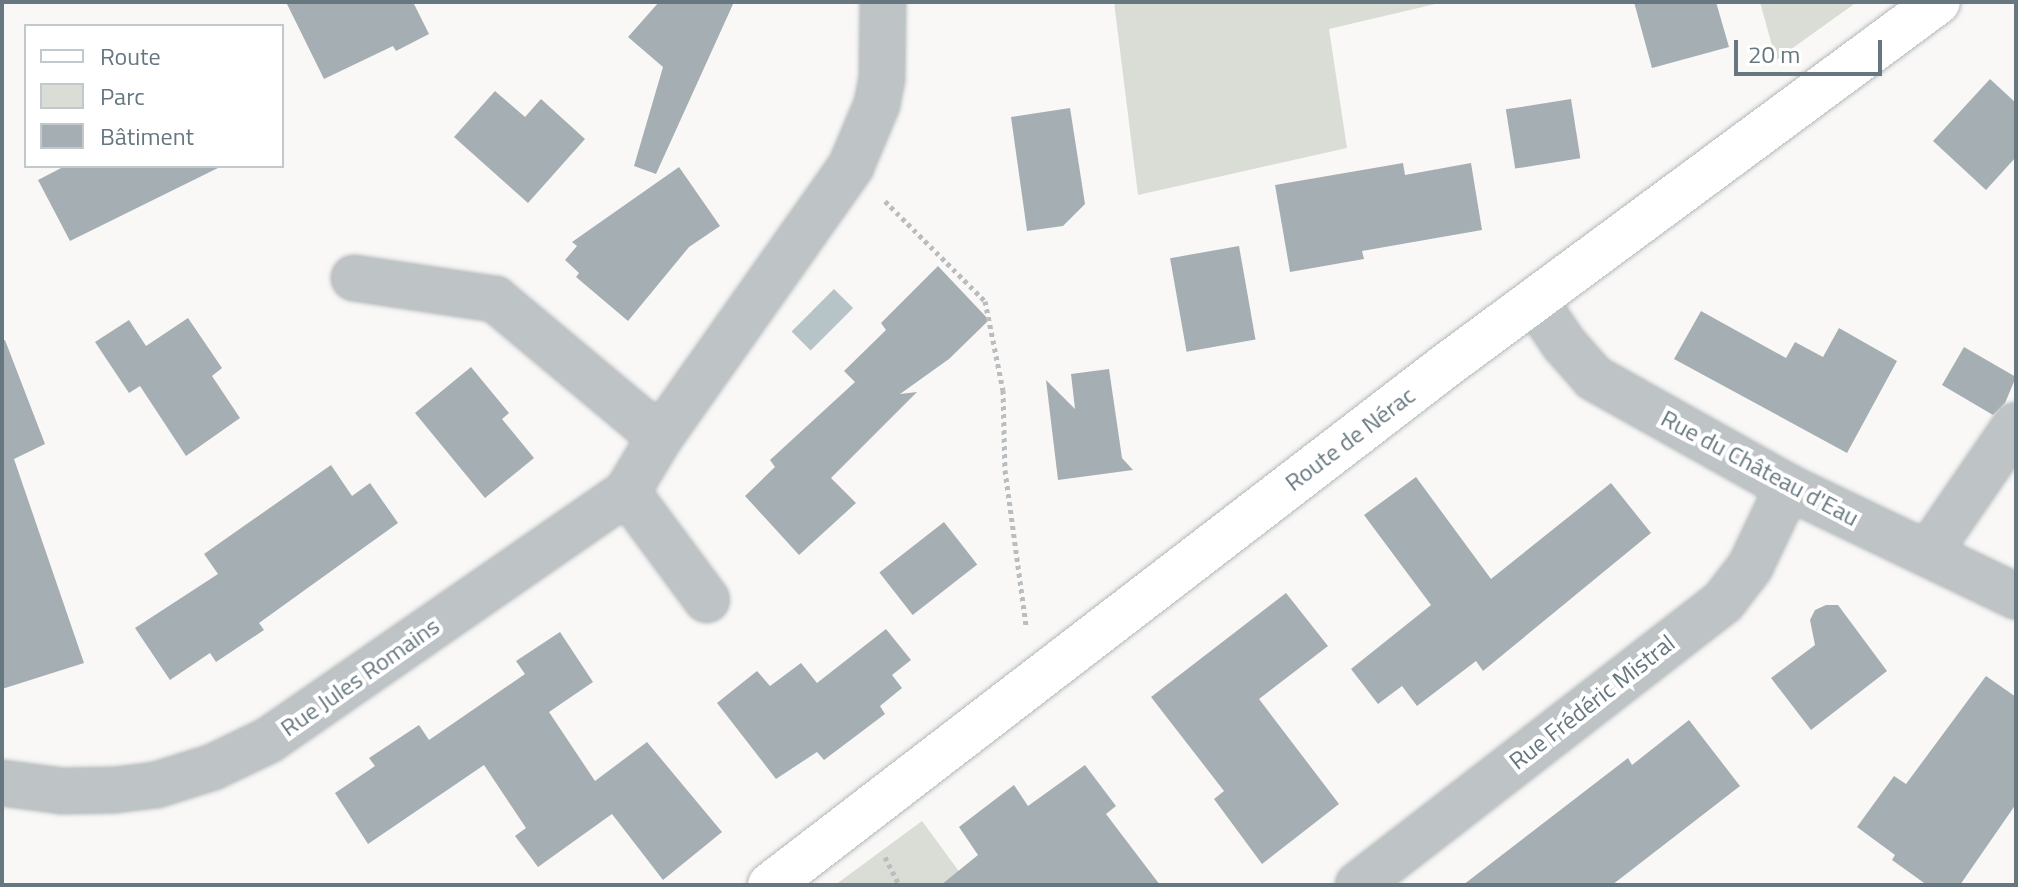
<!DOCTYPE html>
<html>
<head>
<meta charset="utf-8">
<style>
  body { margin:0 }
  #map { position:relative; width:2018px; height:887px; overflow:hidden; background:#f9f8f6; font-family:"Titillium Web",sans-serif }
  div>[style] { position:absolute }
  [style*='--x'] { left:calc(var(--x)*1px); top:calc(var(--y)*1px); width:calc(var(--w)*1px); rotate:calc(var(--a)*1deg) }
  .green>* { inset:0; background:#d9ddd6 }
  .water>* { inset:0; background:#b7c4c7; transform-origin:0 0 }
  .building>* { inset:0; background:#a5afb3; transform-origin:0 0 }
  .path>* { height:5px; margin-top:-2.5px; transform-origin:0; background:repeating-linear-gradient(90deg,#b9bdbf 0 4px,transparent 0 8px) }
  .roads { filter:drop-shadow(0 0 2px #b2b8bb) drop-shadow(0 0 2px #b2b8bb) }
  .minor>* { height:44px; margin:-22px; padding:0 22px; transform-origin:22px; border-radius:22px; background:#bec3c6 }
  .major>* { height:44px; margin:-22px; padding:0 22px; transform-origin:22px; border-radius:22px; background:#fff }
  span { translate:-50% -50%; white-space:nowrap; text-align:center; line-height:1.15; -webkit-text-stroke:8px #fff; paint-order:stroke }
  .street-label { font-size:24px; color:#66777f }
  .frame { position:absolute; inset:0; border:4px solid #66777f; pointer-events:none }
  .legend { position:absolute; left:24px; top:24px; width:260px; height:144px; box-sizing:border-box; background:#fff; border:2px solid #c2c9cc; margin:0; padding:10px 14px; list-style:none; font-size:24px; color:#66777f }
  .legend li { display:flex; align-items:center; gap:16px; height:40px }
  .legend b { width:40px; border:2px solid #c2c9cc }
  .scale { position:absolute; left:1734px; top:40px; width:148px; height:36px; box-sizing:border-box; border:4px solid #66777f; border-top:0; padding-left:10px; font-size:24px; line-height:28px; white-space:nowrap; color:#66777f; -webkit-text-stroke:6px #fff; paint-order:stroke }
</style>
</head>
<body>
<div id="map">
  <div class="green">
    <i style="clip-path:polygon(1114px 2px,1444px 2px,1329px 29px,1347px 148px,1138px 195px)"></i>
    <i style="clip-path:polygon(1760px 2px,1857px 2px,1776px 60px)"></i>
    <i style="clip-path:polygon(922px 821px,969px 885px,835px 885px)"></i>
  </div>
  <div class="water">
    <i style="left:834px;top:289px;width:27px;height:60px;rotate:45deg"></i>
  </div>
  <div class="building">
    <i style="clip-path:polygon(286px 2px,413px 2px,429px 34px,396px 51px,393px 46px,324px 79px)"></i>
    <i style="clip-path:polygon(659px 2px,734px 2px,656px 174px,634px 166px,663px 67px,628px 37px)"></i>
    <i style="clip-path:polygon(1634px 2px,1716px 2px,1729px 47px,1652px 68px)"></i>
    <i style="clip-path:polygon(1990px 79px,2016px 103px,2016px 157px,1986px 190px,1933px 141px)"></i>
    <i style="clip-path:polygon(495px 91px,525px 117px,541px 99px,585px 139px,528px 203px,454px 137px)"></i>
    <i style="left:1571px;top:99px;width:60px;height:66px;rotate:81deg"></i>
    <i style="clip-path:polygon(1070px 108px,1085px 204px,1063px 226px,1027px 231px,1011px 117px)"></i>
    <i style="clip-path:polygon(1403px 163px,1405px 175px,1471px 163px,1482px 230px,1362px 251px,1364px 259px,1290px 272px,1275px 185px)"></i>
    <i style="clip-path:polygon(65px 166px,222px 166px,70px 241px,38px 180px)"></i>
    <i style="clip-path:polygon(679px 167px,720px 226px,689px 247px,628px 321px,576px 277px,579px 273px,565px 260px,577px 246px,572px 242px)"></i>
    <i style="left:1239px;top:246px;width:95px;height:70px;rotate:80deg"></i>
    <i style="clip-path:polygon(938px 266px,989px 320px,949px 359px,900px 394px,917px 392px,831px 478px,856px 503px,799px 555px,745px 496px,775px 467px,770px 460px,855px 382px,844px 371px,886px 330px,881px 323px)"></i>
    <i style="clip-path:polygon(1701px 311px,1786px 358px,1795px 342px,1823px 357px,1839px 328px,1897px 361px,1847px 453px,1674px 359px)"></i>
    <i style="clip-path:polygon(188px 318px,222px 368px,212px 376px,240px 418px,186px 456px,140px 386px,129px 393px,95px 342px,129px 320px,146px 346px)"></i>
    <i style="clip-path:polygon(5px 340px,45px 444px,14px 459px,84px 663px,2px 689px,2px 341px)"></i>
    <i style="clip-path:polygon(1964px 347px,2016px 377px,2005px 403px,1993px 415px,1942px 385px)"></i>
    <i style="clip-path:polygon(471px 367px,509px 413px,502px 419px,534px 458px,485px 498px,415px 413px)"></i>
    <i style="clip-path:polygon(1109px 369px,1122px 458px,1133px 470px,1058px 480px,1046px 380px,1075px 409px,1071px 374px)"></i>
    <i style="clip-path:polygon(331px 465px,352px 496px,370px 483px,398px 523px,259px 623px,264px 630px,216px 662px,210px 653px,170px 680px,135px 628px,218px 574px,204px 554px)"></i>
    <i style="clip-path:polygon(1416px 477px,1491px 579px,1611px 483px,1651px 533px,1483px 671px,1476px 661px,1417px 706px,1402px 686px,1378px 704px,1351px 669px,1431px 605px,1364px 515px)"></i>
    <i style="left:944px;top:522px;width:54px;height:82px;rotate:52deg"></i>
    <i style="clip-path:polygon(1286px 593px,1328px 646px,1259px 699px,1339px 804px,1262px 864px,1214px 799px,1224px 791px,1151px 697px)"></i>
    <i style="clip-path:polygon(1826px 605px,1838px 605px,1887px 671px,1811px 730px,1771px 678px,1815px 645px,1810px 620px,1815px 610px)"></i>
    <i style="clip-path:polygon(886px 629px,911px 660px,892px 675px,902px 688px,880px 706px,885px 714px,824px 760px,817px 752px,776px 779px,717px 703px,757px 671px,770px 686px,801px 663px,817px 683px)"></i>
    <i style="clip-path:polygon(560px 632px,593px 682px,549px 712px,595px 781px,647px 742px,722px 832px,663px 880px,612px 814px,538px 867px,515px 836px,526px 828px,484px 765px,368px 844px,335px 793px,375px 766px,369px 758px,419px 725px,429px 740px,525px 674px,516px 661px)"></i>
    <i style="clip-path:polygon(1986px 676px,2016px 697px,2016px 804px,1960px 885px,1927px 885px,1892px 860px,1895px 855px,1857px 827px,1894px 776px,1906px 784px)"></i>
    <i style="clip-path:polygon(1689px 720px,1740px 786px,1612px 885px,1463px 885px,1628px 758px,1632px 765px)"></i>
    <i style="clip-path:polygon(1085px 765px,1116px 806px,1106px 814px,1160px 885px,941px 885px,978px 855px,959px 827px,1014px 785px,1028px 806px)"></i>
  </div>
  <div class="path">
    <i style="--x:885;--y:201;--w:141;--a:45"></i>
    <i style="--x:985;--y:301;--w:91;--a:78.6"></i>
    <i style="--x:1003;--y:390;--w:80;--a:88.6"></i>
    <i style="--x:1005;--y:470;--w:157;--a:82.3"></i>
    <i style="--x:885;--y:857;--w:31;--a:63"></i>
  </div>
  <div class="roads">
    <div class="minor">
      <i style="--x:354;--y:278;--w:143;--a:8.5"></i>
      <i style="--x:495;--y:299;--w:215;--a:39.9"></i>
      <i style="--x:1535;--y:301;--w:52;--a:56"></i>
      <i style="--x:1564;--y:344;--w:45;--a:48.6"></i>
      <i style="--x:1594;--y:378;--w:223;--a:29.3"></i>
      <i style="--x:1788;--y:487;--w:253;--a:25.6"></i>
      <i style="--x:627;--y:492;--w:134;--a:53.5"></i>
      <i style="--x:1928;--y:553;--w:155;--a:-55.5"></i>
      <i style="--x:2;--y:783;--w:61;--a:7.6"></i>
      <i style="--x:62;--y:791;--w:52;--a:-1.1"></i>
      <i style="--x:114;--y:790;--w:42;--a:-6.8"></i>
      <i style="--x:156;--y:785;--w:60;--a:-17.5"></i>
      <i style="--x:213;--y:767;--w:62;--a:-25.7"></i>
      <i style="--x:269;--y:740;--w:436;--a:-34.7"></i>
      <i style="--x:627;--y:492;--w:64;--a:-59"></i>
      <i style="--x:660;--y:437;--w:332;--a:-54.8"></i>
      <i style="--x:851;--y:166;--w:67;--a:-67.2"></i>
      <i style="--x:877;--y:104;--w:25;--a:-79"></i>
      <i style="--x:882;--y:79;--w:77;--a:-89.3"></i>
      <i style="--x:1358;--y:885;--w:462;--a:-37.8"></i>
      <i style="--x:1723;--y:602;--w:44;--a:-52.4"></i>
      <i style="--x:1750;--y:567;--w:89;--a:-64.6"></i>
    </div>
    <div class="major">
      <i style="--x:770;--y:885;--w:850;--a:-37.54"></i>
      <i style="--x:1444;--y:367;--w:614;--a:-36.46"></i>
    </div>
  </div>
  <div class="street-label">
    <span style="left:1350px;top:439px;rotate:-37deg">Route de Nérac</span>
    <span style="left:1760px;top:468px;rotate:28deg">Rue du Château d'Eau</span>
    <span style="left:360px;top:677px;rotate:-35deg">Rue Jules Romains</span>
    <span style="left:1592px;top:702px;rotate:-38deg">Rue Frédéric Mistral</span>
  </div>
  <div class="frame"></div>
  <ul class="legend">
  <li><b style="height:10px;background:#fff"></b>Route</li>
  <li><b style="height:22px;background:#d9ddd6"></b>Parc</li>
  <li><b style="height:22px;background:#a5afb3"></b>Bâtiment</li>
  </ul>
  <div class="scale">20 m</div>
</div>
</body>
</html>
